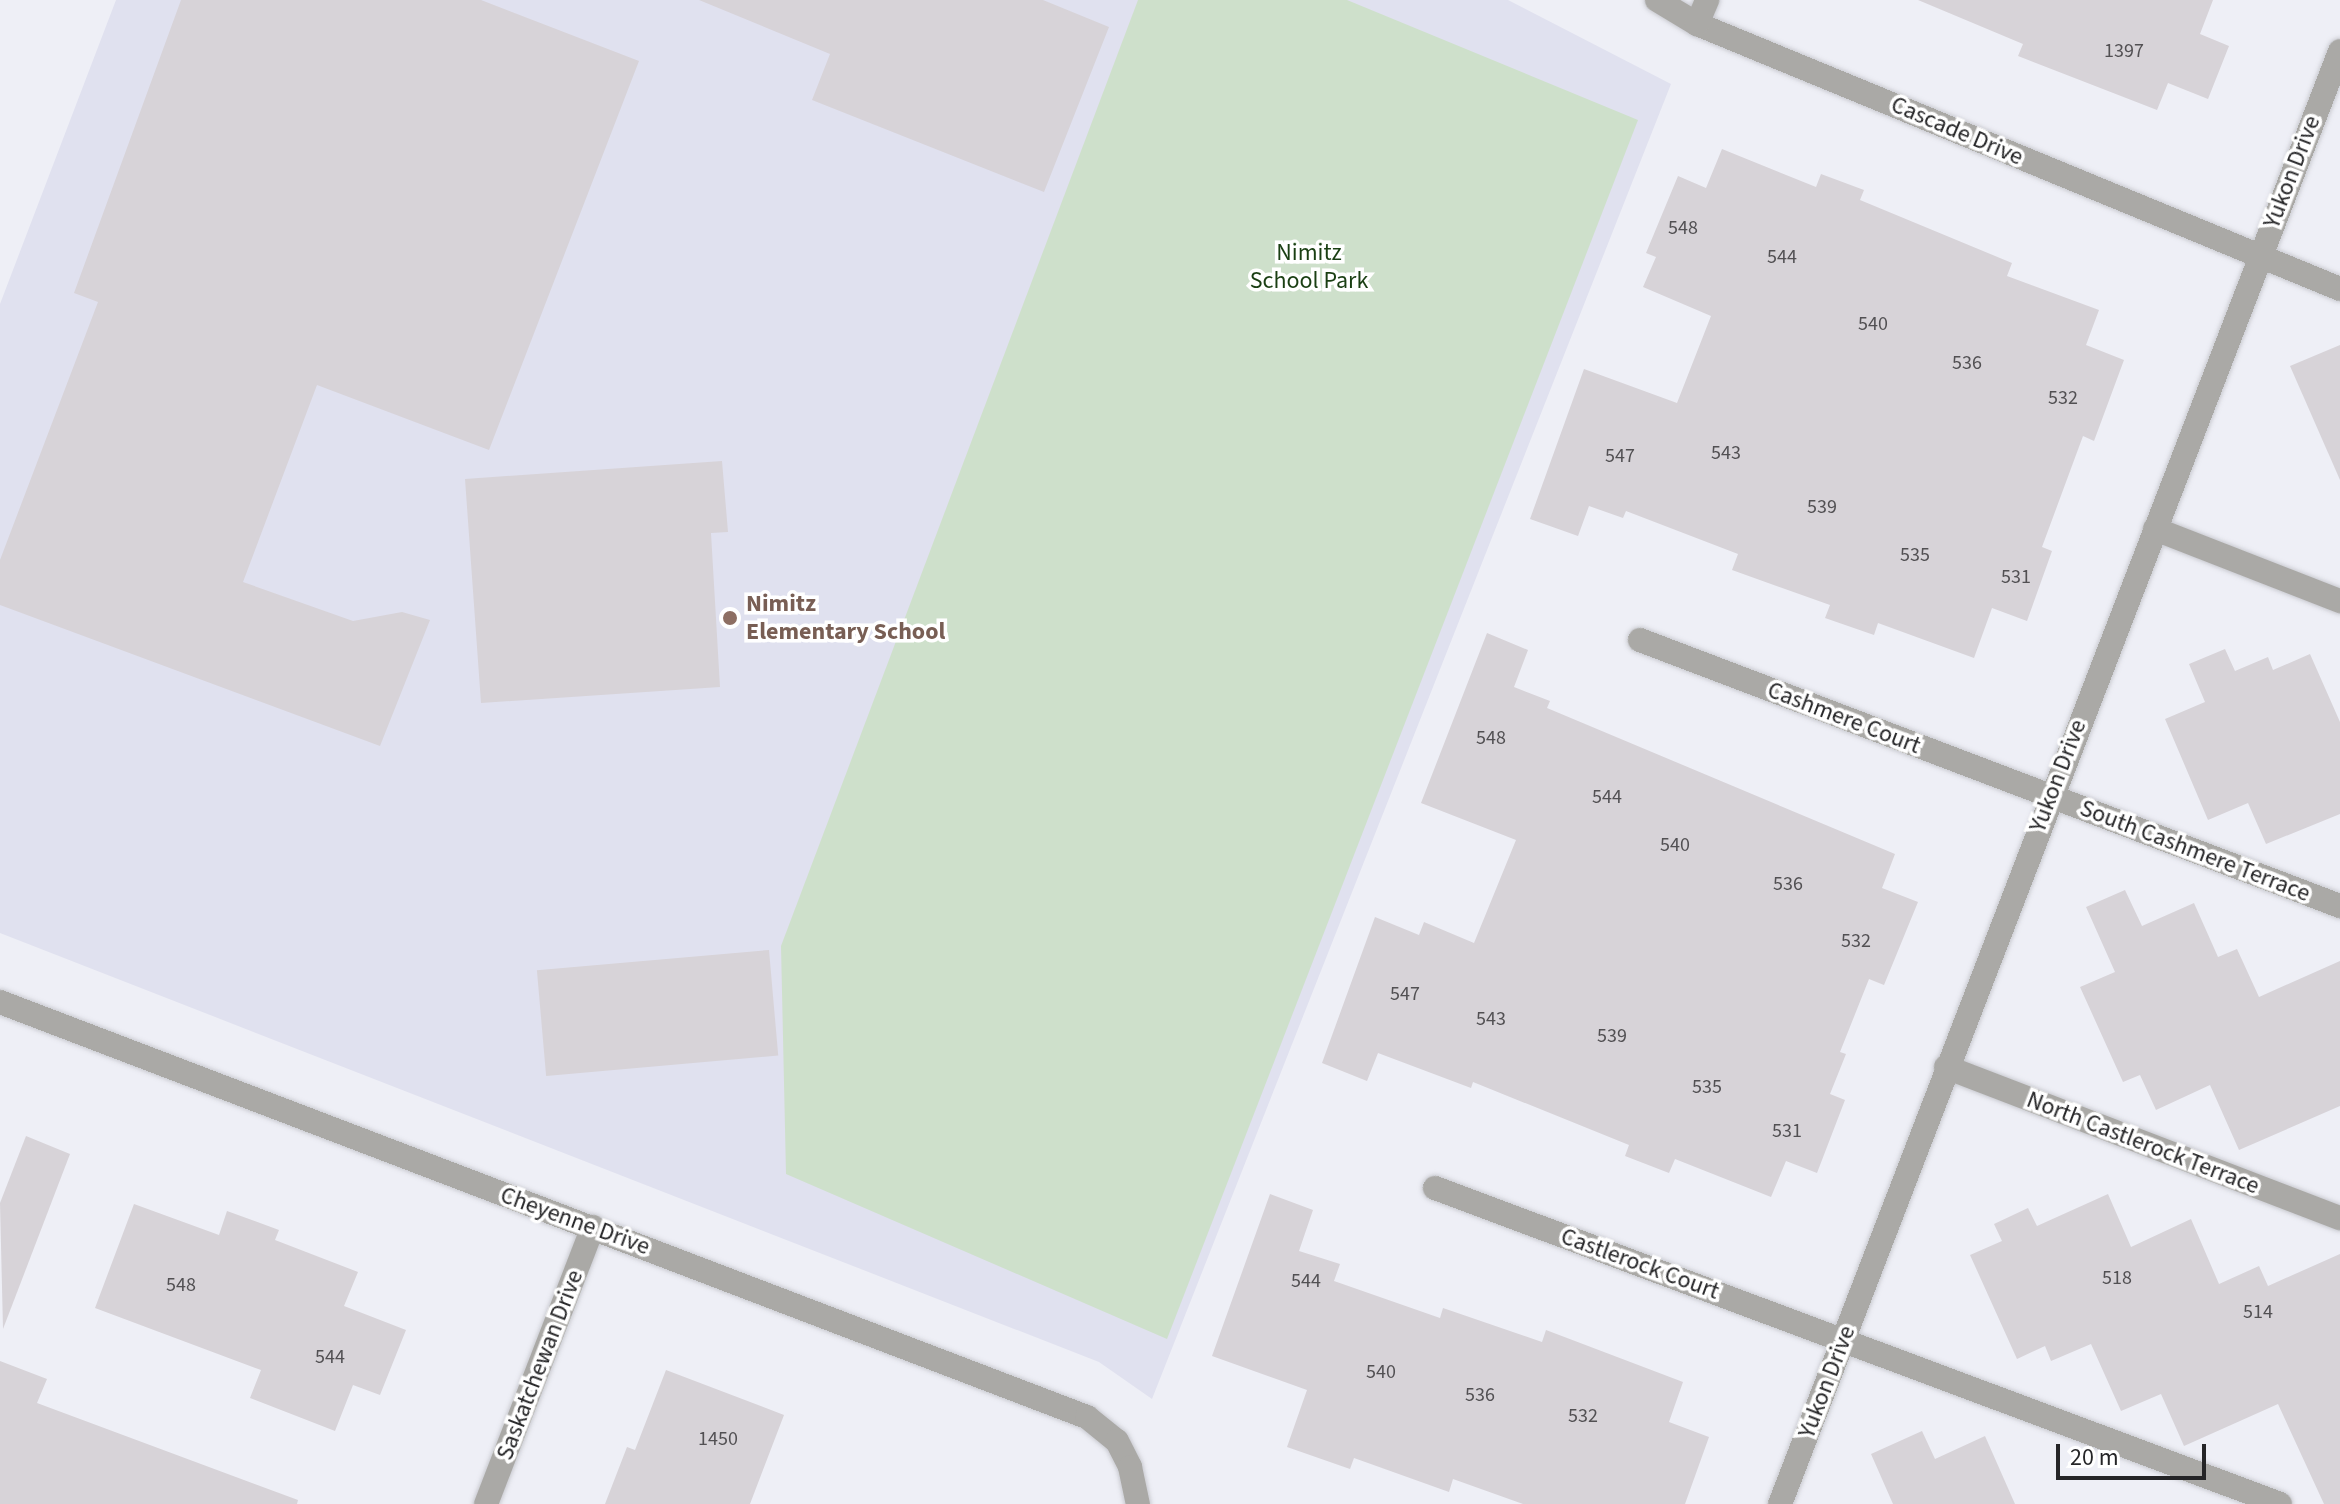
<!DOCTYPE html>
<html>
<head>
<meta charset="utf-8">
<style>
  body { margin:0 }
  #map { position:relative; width:2340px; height:1504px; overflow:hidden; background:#eeeff6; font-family:"Source Sans 3",sans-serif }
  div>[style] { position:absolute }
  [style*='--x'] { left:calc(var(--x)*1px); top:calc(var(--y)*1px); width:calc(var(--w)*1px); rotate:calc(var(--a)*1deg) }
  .built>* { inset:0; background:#e0e1ef }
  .green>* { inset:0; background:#cee0cb }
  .building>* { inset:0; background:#d7d3d8; transform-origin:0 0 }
  .roads { filter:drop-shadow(0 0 2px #cacbd1) drop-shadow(0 0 2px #cacbd1) }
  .minor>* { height:24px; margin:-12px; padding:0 12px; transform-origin:12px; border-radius:12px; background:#aaa9a6 }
  .dots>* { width:22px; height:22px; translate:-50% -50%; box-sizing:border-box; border:4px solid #fff; border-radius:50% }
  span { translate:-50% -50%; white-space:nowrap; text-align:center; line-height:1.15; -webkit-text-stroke:7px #fff; paint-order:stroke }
  .number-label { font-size:20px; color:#525053 }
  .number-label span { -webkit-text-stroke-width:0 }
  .street-label { font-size:24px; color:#252527 }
  .park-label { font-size:24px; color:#1a3f13 }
  .education-label { font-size:24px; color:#785e54; font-weight:700 }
  .left { translate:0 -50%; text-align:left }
  .scale { position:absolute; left:2056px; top:1444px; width:150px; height:36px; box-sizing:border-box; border:4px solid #252527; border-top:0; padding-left:10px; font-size:24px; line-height:28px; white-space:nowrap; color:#252527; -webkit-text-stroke:6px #fff; paint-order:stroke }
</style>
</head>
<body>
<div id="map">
  <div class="built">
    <i style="clip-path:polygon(116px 0,1508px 0,1671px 84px,1152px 1399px,1099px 1362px,0 933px,0 304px)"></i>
  </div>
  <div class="green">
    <i style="clip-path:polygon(1138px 0,1347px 0,1638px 120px,1167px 1339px,786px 1174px,781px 946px)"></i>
  </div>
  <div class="building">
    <i style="clip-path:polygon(181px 0,481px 0,639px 61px,489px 450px,317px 385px,243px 582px,353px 621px,402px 612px,430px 620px,380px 746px,0 605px,0 560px,98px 302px,74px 293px)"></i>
    <i style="clip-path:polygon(699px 0,1043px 0,1109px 27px,1044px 192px,812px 100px,830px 54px)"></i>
    <i style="clip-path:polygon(1918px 0,2213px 0,2200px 34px,2229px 46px,2208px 99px,2168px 83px,2157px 110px,2018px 56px,2023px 44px)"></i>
    <i style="clip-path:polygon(1722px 149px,1816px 187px,1821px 174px,1864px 190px,1860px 200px,2012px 263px,2007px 276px,2099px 310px,2086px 345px,2124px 360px,2094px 441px,2083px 436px,2042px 547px,2052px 551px,2027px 621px,1992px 608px,1974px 658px,1878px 623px,1874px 635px,1825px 618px,1830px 605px,1732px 570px,1738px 554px,1626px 511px,1623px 518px,1589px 506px,1578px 536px,1530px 519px,1584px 369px,1677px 403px,1711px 316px,1643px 287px,1656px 257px,1646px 253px,1678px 176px,1706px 188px)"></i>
    <i style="clip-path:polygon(2340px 345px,2340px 480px,2290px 366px)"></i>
    <i style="clip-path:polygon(722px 461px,728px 532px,711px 533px,720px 687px,481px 703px,465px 479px)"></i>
    <i style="clip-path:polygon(1487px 633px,1528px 650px,1514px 687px,1550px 701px,1547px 708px,1895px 854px,1882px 888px,1918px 902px,1884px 985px,1869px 979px,1840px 1052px,1846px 1054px,1830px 1094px,1845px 1100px,1817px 1173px,1786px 1161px,1771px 1197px,1675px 1159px,1669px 1173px,1625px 1156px,1629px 1145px,1473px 1082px,1471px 1088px,1378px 1053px,1367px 1081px,1322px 1063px,1375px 917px,1419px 935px,1424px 922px,1474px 943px,1516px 840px,1421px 803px)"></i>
    <i style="clip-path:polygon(2225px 649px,2235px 671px,2268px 657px,2273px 670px,2310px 654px,2340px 722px,2340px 814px,2266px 844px,2248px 803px,2208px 820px,2165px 719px,2205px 702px,2189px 664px)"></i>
    <i style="clip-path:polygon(2125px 890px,2142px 926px,2194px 903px,2218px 957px,2237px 949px,2259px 997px,2340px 961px,2340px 1106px,2239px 1150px,2210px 1085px,2156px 1110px,2140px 1075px,2123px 1082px,2080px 987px,2115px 972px,2086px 907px)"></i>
    <i style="left:769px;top:950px;width:106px;height:233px;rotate:85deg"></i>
    <i style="clip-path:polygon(26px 1136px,70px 1154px,3px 1329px,0 1203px)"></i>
    <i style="clip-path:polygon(1270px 1194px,1313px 1210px,1299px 1251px,1340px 1264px,1334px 1281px,1440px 1318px,1443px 1308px,1542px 1342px,1546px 1330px,1683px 1382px,1669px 1422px,1709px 1437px,1685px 1504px,1523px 1504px,1453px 1479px,1449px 1492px,1354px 1458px,1350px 1469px,1287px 1447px,1307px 1390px,1212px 1356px)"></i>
    <i style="clip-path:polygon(2108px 1194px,2131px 1247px,2191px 1219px,2219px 1284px,2259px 1266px,2268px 1286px,2340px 1254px,2340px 1504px,2324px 1504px,2278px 1404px,2184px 1446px,2161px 1394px,2121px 1411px,2091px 1344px,2051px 1361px,2045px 1346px,2017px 1359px,1970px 1255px,2002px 1241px,1994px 1224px,2028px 1208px,2037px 1226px)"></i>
    <i style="clip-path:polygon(134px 1204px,219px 1235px,227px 1211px,279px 1230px,275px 1240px,358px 1272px,344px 1306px,406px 1330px,380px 1395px,353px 1385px,335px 1431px,250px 1398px,261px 1370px,95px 1308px)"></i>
    <i style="clip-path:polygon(0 1361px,47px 1379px,37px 1403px,298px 1500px,297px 1504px,0 1504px)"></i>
    <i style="clip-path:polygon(666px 1370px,784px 1415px,750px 1504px,605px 1504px,627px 1447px,635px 1450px)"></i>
    <i style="clip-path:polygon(1922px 1431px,1935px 1459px,1985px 1436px,2015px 1504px,1893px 1504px,1871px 1454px)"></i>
  </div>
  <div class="roads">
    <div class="minor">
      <i style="--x:1657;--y:0;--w:47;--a:31"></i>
      <i style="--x:1697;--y:24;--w:695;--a:22.4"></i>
      <i style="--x:1697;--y:24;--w:26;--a:-67"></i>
      <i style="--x:2155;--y:529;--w:199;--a:21.3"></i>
      <i style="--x:1640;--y:640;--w:749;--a:20.81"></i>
      <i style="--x:0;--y:1002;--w:1164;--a:20.9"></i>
      <i style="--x:1087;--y:1417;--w:38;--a:39"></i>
      <i style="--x:1117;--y:1441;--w:29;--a:63"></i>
      <i style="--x:1130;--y:1467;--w:38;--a:78"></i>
      <i style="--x:1946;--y:1067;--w:422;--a:21"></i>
      <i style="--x:1435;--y:1188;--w:902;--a:20.5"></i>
      <i style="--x:486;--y:1504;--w:297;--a:-68.9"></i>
      <i style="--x:1780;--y:1504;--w:1557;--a:-68.92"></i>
    </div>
  </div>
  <div class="dots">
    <i style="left:730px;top:618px;background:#8d6e63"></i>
  </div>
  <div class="number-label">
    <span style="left:2124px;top:51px">1397</span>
    <span style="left:1683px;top:228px">548</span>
    <span style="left:1782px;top:257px">544</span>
    <span style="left:1873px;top:324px">540</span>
    <span style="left:1967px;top:363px">536</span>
    <span style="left:2063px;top:398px">532</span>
    <span style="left:1726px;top:453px">543</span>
    <span style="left:1620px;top:456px">547</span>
    <span style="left:1822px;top:507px">539</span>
    <span style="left:1915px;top:555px">535</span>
    <span style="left:2016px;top:577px">531</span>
    <span style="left:1491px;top:738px">548</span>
    <span style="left:1607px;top:797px">544</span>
    <span style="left:1675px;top:845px">540</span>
    <span style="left:1788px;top:884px">536</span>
    <span style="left:1856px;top:941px">532</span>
    <span style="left:1405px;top:994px">547</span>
    <span style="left:1491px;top:1019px">543</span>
    <span style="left:1612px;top:1036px">539</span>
    <span style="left:1707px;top:1087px">535</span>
    <span style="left:1787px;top:1131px">531</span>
    <span style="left:2117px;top:1278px">518</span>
    <span style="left:1306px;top:1281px">544</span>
    <span style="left:181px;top:1285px">548</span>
    <span style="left:2258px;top:1312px">514</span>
    <span style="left:330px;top:1357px">544</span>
    <span style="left:1381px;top:1372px">540</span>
    <span style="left:1480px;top:1395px">536</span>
    <span style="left:1583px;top:1416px">532</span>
    <span style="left:718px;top:1439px">1450</span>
  </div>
  <div class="street-label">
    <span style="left:1957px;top:131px;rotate:23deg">Cascade Drive</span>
    <span style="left:2292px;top:172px;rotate:-69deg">Yukon Drive</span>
    <span style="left:1844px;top:718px;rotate:21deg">Cashmere Court</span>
    <span style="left:2058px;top:776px;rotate:-69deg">Yukon Drive</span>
    <span style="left:2195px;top:851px;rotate:21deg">South Cashmere Terrace</span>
    <span style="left:2143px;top:1143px;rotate:21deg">North Castlerock Terrace</span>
    <span style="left:575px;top:1221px;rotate:20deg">Cheyenne Drive</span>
    <span style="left:1640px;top:1264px;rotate:20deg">Castlerock Court</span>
    <span style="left:540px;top:1365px;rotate:-69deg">Saskatchewan Drive</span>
    <span style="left:1827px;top:1382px;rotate:-69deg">Yukon Drive</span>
  </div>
  <div class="park-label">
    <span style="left:1309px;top:267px">Nimitz<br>School Park</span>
  </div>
  <div class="education-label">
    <span class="left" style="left:746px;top:618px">Nimitz<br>Elementary School</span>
  </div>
  <div class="scale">20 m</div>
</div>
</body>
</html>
